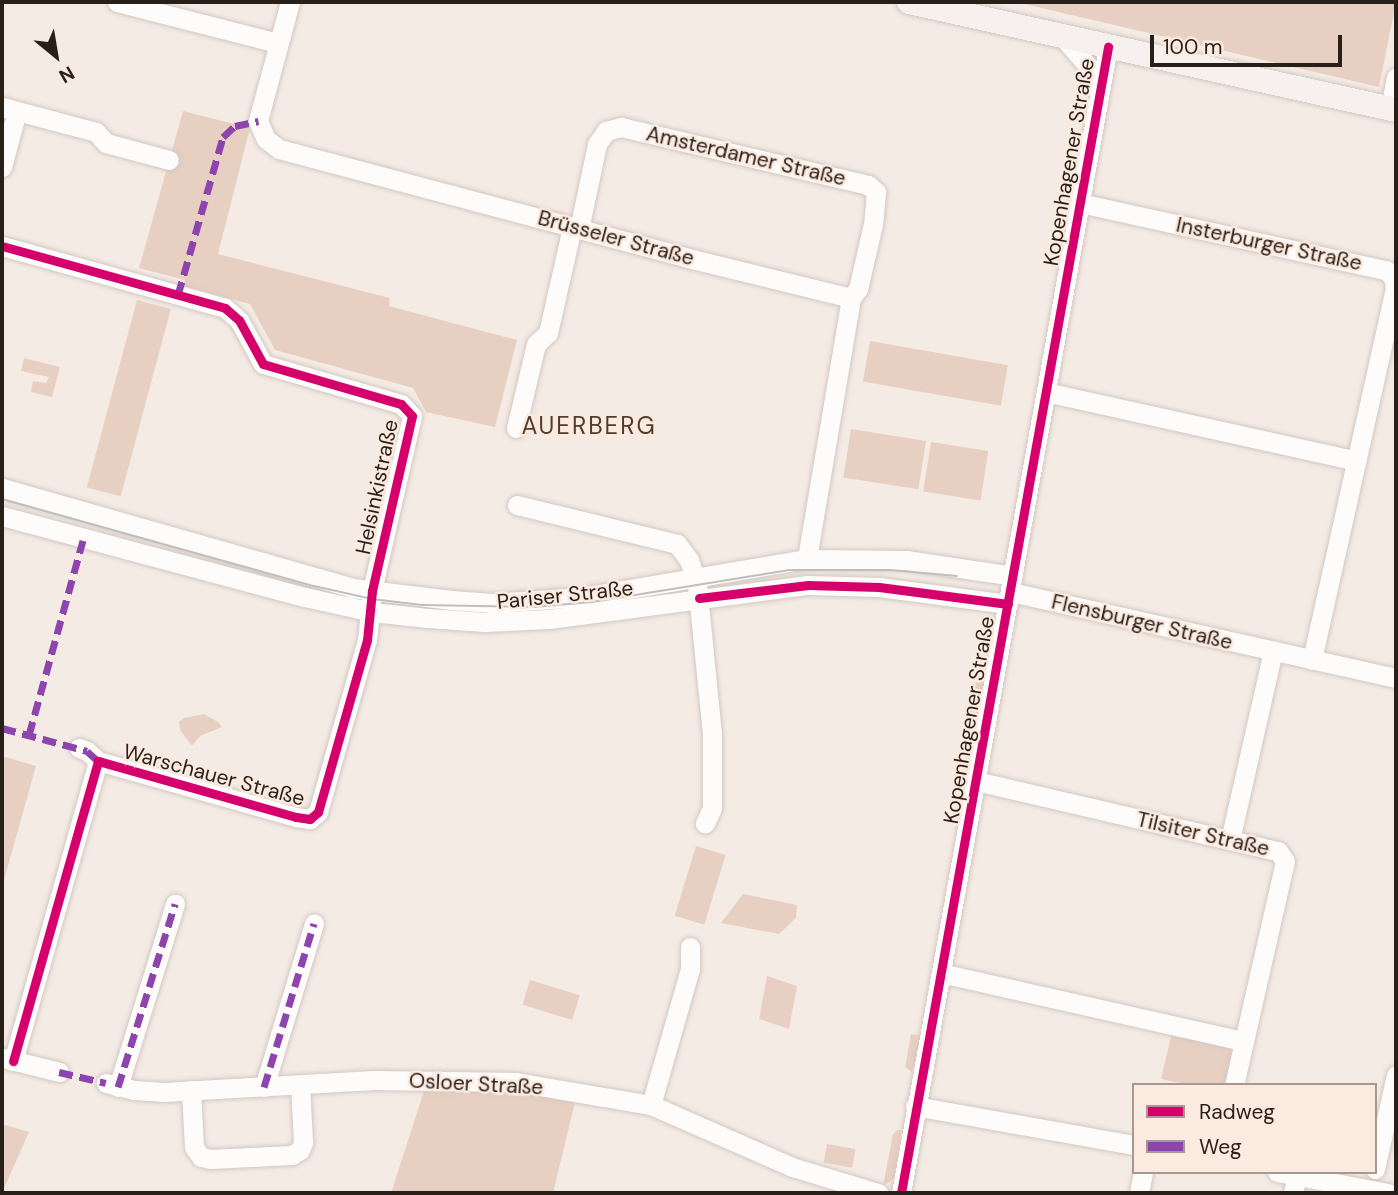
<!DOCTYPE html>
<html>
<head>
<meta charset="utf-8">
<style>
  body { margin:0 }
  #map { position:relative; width:1398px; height:1195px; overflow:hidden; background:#f5ebe5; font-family:"DM Sans",sans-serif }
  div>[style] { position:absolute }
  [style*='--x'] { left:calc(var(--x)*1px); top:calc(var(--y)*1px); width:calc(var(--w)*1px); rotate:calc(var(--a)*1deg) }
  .green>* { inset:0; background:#e7d0c1; transform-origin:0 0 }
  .roads { filter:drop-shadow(0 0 2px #d2c8c2) drop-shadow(0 0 2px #d2c8c2) }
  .minor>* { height:19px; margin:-9.5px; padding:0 9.5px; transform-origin:9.5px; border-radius:9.5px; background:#fefcfb }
  .major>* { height:24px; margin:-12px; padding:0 12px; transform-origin:12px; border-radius:12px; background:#f6f1ee }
  .tram>* { height:2px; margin:-1px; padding:0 1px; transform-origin:1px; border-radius:1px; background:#c0bebc }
  .quiet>* { height:7px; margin-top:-3.5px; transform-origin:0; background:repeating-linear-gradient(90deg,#8e44ad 0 14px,transparent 0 21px) }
  .cycleway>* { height:9px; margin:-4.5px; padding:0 4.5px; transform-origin:4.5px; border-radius:4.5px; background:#d6006c }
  span { translate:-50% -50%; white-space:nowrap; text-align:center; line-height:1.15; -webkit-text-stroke:5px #fbeadf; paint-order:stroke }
  .street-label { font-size:21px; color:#291f19 }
  .quarter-label { font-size:24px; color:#513b2d; letter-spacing:2px }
  .frame { position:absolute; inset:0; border:4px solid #291f19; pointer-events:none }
  .legend { position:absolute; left:1132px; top:1083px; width:245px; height:91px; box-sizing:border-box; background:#fbeadf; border:2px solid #a79990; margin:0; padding:9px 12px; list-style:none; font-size:21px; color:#291f19 }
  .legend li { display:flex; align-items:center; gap:14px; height:35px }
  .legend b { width:35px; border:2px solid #a79990 }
  .north { position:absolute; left:21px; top:21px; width:70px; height:70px; -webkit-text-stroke:5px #fbeadf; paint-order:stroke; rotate:150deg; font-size:19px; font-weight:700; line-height:28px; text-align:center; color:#291f19 }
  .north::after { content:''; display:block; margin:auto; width:24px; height:32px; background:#291f19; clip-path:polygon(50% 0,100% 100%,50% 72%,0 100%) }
  .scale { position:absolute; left:1150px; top:35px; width:192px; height:32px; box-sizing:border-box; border:4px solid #291f19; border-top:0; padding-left:9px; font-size:21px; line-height:24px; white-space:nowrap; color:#291f19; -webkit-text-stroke:5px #fbeadf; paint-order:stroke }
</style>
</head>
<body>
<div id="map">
  <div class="green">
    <i style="clip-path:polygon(1016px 2px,1396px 2px,1379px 87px)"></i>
    <i style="clip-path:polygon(183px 111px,250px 128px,218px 254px,390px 298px,389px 306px,517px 340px,495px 427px,426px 412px,413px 388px,275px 350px,250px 304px,184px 286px,185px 280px,139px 268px)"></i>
    <i style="left:137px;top:300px;width:35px;height:194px;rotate:15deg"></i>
    <i style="left:870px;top:341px;width:140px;height:41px;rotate:10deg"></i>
    <i style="clip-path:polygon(24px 358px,60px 367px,52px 397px,31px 392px,33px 381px,46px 383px,49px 377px,21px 371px)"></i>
    <i style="left:851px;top:429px;width:76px;height:49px;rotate:9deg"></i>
    <i style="left:931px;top:442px;width:58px;height:50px;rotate:9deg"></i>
    <i style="clip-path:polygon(981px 656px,989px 656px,984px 698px,973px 696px)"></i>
    <i style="clip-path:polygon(972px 701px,983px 703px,970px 756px,963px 745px)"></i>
    <i style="clip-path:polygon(204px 714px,218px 722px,222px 727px,200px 736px,192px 746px,180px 730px,179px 722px,184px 718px)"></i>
    <i style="clip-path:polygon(2px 756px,36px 766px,2px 887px)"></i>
    <i style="left:696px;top:846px;width:31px;height:73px;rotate:17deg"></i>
    <i style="clip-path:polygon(743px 894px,797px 905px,796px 918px,779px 934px,721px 923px)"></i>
    <i style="clip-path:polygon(767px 976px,797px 986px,789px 1029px,759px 1019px)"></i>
    <i style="left:530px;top:980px;width:52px;height:26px;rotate:17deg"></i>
    <i style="clip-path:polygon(1172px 1033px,1227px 1045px,1233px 1055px,1226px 1085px,1189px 1085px,1161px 1079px)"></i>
    <i style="clip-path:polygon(911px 1034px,922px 1036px,912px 1072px,905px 1067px)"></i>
    <i style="clip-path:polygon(425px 1088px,548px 1096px,575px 1102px,553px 1193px,391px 1193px)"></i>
    <i style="clip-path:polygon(2px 1124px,29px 1132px,2px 1193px)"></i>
    <i style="clip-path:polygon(897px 1130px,901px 1130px,897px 1171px,892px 1180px,883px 1186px,893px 1134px)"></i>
    <i style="left:827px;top:1144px;width:29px;height:19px;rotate:10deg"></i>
  </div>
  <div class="roads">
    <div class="minor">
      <i style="--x:117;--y:2;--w:166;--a:14.3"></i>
      <i style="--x:290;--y:2;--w:123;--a:105.1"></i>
      <i style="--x:258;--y:121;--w:20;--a:66"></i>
      <i style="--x:266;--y:139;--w:16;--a:38"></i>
      <i style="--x:279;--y:149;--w:423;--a:14.9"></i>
      <i style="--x:688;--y:258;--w:168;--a:13.8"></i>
      <i style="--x:1063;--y:37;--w:48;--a:49.3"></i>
      <i style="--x:1094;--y:73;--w:17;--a:77"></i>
      <i style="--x:2;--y:107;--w:97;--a:14.9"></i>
      <i style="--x:96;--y:132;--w:15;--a:48"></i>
      <i style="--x:106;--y:143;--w:65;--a:15.1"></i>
      <i style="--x:1390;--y:108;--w:31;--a:-79"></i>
      <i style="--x:2;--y:167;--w:58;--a:-75"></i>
      <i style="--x:1080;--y:203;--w:313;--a:12.4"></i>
      <i style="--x:1386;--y:270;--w:10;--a:45"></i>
      <i style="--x:1393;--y:277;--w:11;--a:80"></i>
      <i style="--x:1395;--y:288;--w:381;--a:102.6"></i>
      <i style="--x:579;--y:229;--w:87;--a:-78"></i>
      <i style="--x:597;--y:144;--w:16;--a:-55"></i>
      <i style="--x:606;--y:131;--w:16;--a:-15"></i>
      <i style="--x:621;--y:127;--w:254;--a:13.2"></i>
      <i style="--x:868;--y:185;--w:11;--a:41"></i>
      <i style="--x:876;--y:192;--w:32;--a:95"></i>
      <i style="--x:873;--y:224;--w:67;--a:103"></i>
      <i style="--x:858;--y:289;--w:11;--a:128"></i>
      <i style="--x:851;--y:298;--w:265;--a:99.6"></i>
      <i style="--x:2;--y:246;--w:231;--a:15.5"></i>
      <i style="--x:225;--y:308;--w:18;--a:41"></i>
      <i style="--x:239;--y:320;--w:50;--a:61.4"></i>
      <i style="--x:263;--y:364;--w:144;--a:16.2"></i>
      <i style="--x:401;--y:404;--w:16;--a:47"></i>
      <i style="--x:412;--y:416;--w:180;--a:102.9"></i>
      <i style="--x:372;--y:591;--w:49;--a:95.8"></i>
      <i style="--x:367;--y:640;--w:179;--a:105.9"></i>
      <i style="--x:318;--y:812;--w:11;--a:139"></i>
      <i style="--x:310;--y:819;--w:14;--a:-172"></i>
      <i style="--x:296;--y:817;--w:206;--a:-164.2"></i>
      <i style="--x:98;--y:761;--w:312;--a:105.8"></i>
      <i style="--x:1046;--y:392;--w:318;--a:12.5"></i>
      <i style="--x:516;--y:428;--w:86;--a:-76.6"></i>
      <i style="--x:536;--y:344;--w:16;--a:-43"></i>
      <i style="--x:548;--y:333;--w:109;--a:-77.2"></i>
      <i style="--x:2;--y:488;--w:364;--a:15.9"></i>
      <i style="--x:352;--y:588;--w:100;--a:6.9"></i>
      <i style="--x:451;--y:600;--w:41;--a:4.2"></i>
      <i style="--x:492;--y:603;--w:90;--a:-3.8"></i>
      <i style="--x:582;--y:597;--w:228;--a:-9.6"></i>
      <i style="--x:807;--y:559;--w:99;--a:0.6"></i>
      <i style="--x:906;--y:560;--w:108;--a:8.5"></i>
      <i style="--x:517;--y:505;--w:165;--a:13.7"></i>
      <i style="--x:677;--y:544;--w:20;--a:53"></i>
      <i style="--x:689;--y:560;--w:25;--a:72"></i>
      <i style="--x:697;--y:584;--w:150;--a:84.3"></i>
      <i style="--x:712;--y:733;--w:75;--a:90"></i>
      <i style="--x:712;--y:808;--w:17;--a:115"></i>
      <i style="--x:2;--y:516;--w:314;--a:15"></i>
      <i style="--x:305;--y:597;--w:69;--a:12.6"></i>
      <i style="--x:372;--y:612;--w:56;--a:6.1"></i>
      <i style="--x:428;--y:618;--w:57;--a:4"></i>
      <i style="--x:485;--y:622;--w:64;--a:-2.7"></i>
      <i style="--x:549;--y:619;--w:261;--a:-7.5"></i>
      <i style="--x:808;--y:585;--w:71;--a:1.6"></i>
      <i style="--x:879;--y:587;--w:130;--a:7.5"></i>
      <i style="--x:1011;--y:592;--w:394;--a:12.6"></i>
      <i style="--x:79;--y:748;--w:9;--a:21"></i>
      <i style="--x:87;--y:751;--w:15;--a:42"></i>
      <i style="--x:976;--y:781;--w:310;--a:13.1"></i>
      <i style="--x:1278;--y:851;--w:12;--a:55"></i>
      <i style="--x:1285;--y:861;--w:230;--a:102.8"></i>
      <i style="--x:1230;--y:840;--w:194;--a:-77.2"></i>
      <i style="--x:941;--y:973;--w:310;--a:12.7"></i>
      <i style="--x:3;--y:1058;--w:58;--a:14"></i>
      <i style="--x:106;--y:1083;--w:29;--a:14"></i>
      <i style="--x:134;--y:1090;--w:30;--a:4"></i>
      <i style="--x:164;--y:1092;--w:210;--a:-3.3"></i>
      <i style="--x:374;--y:1080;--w:142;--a:0.8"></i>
      <i style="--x:516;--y:1082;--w:137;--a:9.7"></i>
      <i style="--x:651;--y:1105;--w:154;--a:23.7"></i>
      <i style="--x:792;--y:1167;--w:90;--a:16.8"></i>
      <i style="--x:118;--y:1087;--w:192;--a:-72.7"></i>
      <i style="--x:264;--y:1087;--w:171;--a:-73"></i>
      <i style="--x:191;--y:1090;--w:57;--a:87"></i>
      <i style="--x:194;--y:1147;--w:12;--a:55"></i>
      <i style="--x:201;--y:1157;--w:10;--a:11"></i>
      <i style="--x:211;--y:1159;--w:81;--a:-2.8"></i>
      <i style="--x:292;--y:1155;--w:9;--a:-32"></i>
      <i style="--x:300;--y:1150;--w:9;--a:-69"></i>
      <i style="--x:303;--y:1142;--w:57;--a:-93"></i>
      <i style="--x:651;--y:1105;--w:141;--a:-74"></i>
      <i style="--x:690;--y:969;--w:22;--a:-90"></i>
      <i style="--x:915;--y:1106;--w:222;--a:10.1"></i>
      <i style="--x:1375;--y:1169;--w:96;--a:-77.4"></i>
      <i style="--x:1277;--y:1172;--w:113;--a:10.7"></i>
      <i style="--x:901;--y:1193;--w:1165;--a:-79.76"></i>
      <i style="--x:1139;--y:1193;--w:21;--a:-79"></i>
      <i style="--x:1293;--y:1193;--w:17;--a:-77"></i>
    </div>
    <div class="major">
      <i style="--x:909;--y:2;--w:499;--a:12.5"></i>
    </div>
  </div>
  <div class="tram">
    <i style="--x:2;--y:499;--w:324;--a:15.6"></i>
    <i style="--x:314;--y:586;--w:59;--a:12.6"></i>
    <i style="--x:372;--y:599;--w:50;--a:6.8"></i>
    <i style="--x:422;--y:605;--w:112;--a:1"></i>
    <i style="--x:534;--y:607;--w:58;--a:-4.9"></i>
    <i style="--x:592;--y:602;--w:200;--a:-9.2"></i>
    <i style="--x:789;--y:570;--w:101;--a:0"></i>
    <i style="--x:890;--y:570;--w:67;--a:5.1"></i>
  </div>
  <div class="quiet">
    <i style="--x:172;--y:293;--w:6;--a:18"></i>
    <i style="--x:178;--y:295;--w:164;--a:-74.1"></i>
    <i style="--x:223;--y:137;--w:16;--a:-43"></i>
    <i style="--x:235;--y:126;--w:24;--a:-12"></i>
    <i style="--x:2;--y:728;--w:88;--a:15.1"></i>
    <i style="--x:87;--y:751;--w:15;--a:42"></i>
    <i style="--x:29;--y:735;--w:202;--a:-74.5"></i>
    <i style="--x:59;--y:1072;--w:48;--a:13.2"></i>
    <i style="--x:118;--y:1087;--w:192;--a:-72.7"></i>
    <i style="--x:264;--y:1087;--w:171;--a:-73"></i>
  </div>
  <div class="cycleway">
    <i style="--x:2;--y:246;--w:231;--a:15.5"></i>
    <i style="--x:225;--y:308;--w:18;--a:41"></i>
    <i style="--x:239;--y:320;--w:50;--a:61.4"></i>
    <i style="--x:263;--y:364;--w:144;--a:16.2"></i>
    <i style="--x:401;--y:404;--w:16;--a:47"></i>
    <i style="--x:412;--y:416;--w:180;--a:102.9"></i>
    <i style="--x:372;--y:591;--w:49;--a:95.8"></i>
    <i style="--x:367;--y:640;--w:179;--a:105.9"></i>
    <i style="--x:318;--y:812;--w:11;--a:139"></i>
    <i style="--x:310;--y:819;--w:14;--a:-172"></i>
    <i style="--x:296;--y:817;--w:206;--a:-164.2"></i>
    <i style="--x:98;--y:761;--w:312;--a:105.8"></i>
    <i style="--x:699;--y:598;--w:110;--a:-6.8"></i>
    <i style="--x:808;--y:585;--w:71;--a:1.6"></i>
    <i style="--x:879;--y:587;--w:130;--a:7.5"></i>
    <i style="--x:901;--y:1193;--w:1165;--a:-79.76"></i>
  </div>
  <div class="street-label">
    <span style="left:746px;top:156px;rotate:13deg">Amsterdamer Straße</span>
    <span style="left:1069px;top:162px;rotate:-80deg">Kopenhagener Straße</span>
    <span style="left:616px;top:238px;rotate:15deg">Brüsseler Straße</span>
    <span style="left:1269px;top:244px;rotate:12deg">Insterburger Straße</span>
    <span style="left:377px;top:487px;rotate:-78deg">Helsinkistraße</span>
    <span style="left:565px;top:595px;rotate:-6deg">Pariser Straße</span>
    <span style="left:1142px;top:622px;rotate:13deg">Flensburger Straße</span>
    <span style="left:969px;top:720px;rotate:-80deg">Kopenhagener Straße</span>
    <span style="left:214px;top:775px;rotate:15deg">Warschauer Straße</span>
    <span style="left:1203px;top:834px;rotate:13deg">Tilsiter Straße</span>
    <span style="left:476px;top:1084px;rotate:3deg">Osloer Straße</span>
  </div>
  <div class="quarter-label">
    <span style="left:589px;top:426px">AUERBERG</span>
  </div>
  <div class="frame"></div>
  <ul class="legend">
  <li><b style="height:9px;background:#d6006c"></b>Radweg</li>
  <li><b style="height:9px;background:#8e44ad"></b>Weg</li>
  </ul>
  <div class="north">N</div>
  <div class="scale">100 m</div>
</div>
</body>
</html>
